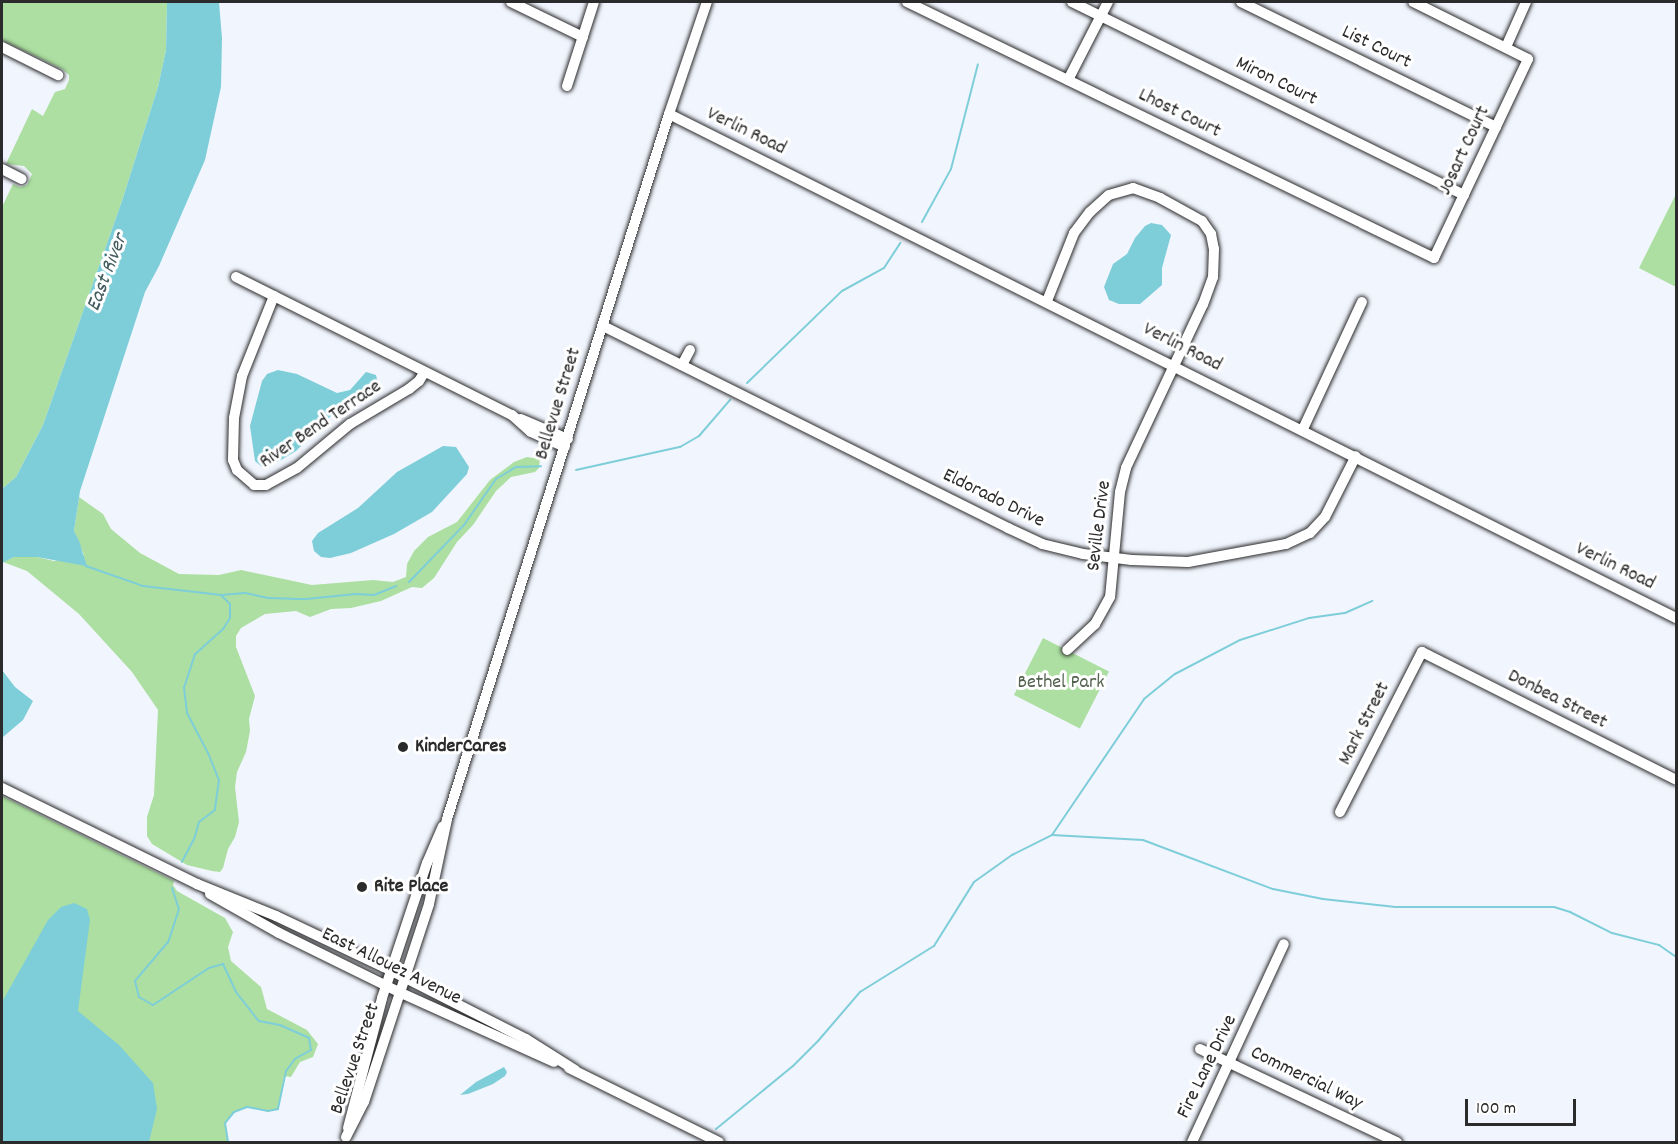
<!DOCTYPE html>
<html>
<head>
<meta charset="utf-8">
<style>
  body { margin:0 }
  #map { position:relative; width:1678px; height:1144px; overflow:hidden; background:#f1f5fe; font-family:Dekko,sans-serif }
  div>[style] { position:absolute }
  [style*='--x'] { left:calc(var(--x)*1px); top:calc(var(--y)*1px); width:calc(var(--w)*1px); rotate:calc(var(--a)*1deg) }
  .green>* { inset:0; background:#acdfa1; transform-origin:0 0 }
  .water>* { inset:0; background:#7eced9 }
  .stream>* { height:2px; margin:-1px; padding:0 1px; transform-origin:1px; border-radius:1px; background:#7eced9 }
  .roads { filter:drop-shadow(0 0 2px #2b2b2b) drop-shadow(0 0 2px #2b2b2b) }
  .minor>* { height:10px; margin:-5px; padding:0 5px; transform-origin:5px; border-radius:5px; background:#fff }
  .dots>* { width:16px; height:16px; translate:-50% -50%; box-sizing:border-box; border:3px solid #fff; border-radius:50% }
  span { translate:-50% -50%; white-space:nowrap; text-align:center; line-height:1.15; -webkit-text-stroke:6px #fff; paint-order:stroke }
  .street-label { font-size:20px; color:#2b2b2b }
  .park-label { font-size:20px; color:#52614e }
  .poi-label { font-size:20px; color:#2b2b2b; font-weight:700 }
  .left { translate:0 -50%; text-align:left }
  .water-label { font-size:21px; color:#445c5f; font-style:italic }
  .frame { position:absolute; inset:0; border:3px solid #2b2b2b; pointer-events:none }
  .scale { position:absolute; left:1465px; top:1099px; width:111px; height:27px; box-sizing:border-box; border:3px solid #2b2b2b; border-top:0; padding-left:8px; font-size:18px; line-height:21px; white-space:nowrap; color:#2b2b2b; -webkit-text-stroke:4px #fff; paint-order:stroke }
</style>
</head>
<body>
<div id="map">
  <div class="green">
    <i style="clip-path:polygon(2px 2px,167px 2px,166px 50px,158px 87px,122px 201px,43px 425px,16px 477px,2px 489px,2px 207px,13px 184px,20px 187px,27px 185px,32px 174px,24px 166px,6px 164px,32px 109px,43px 116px,55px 92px,65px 89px,69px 80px,69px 75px,62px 69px,2px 40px)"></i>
    <i style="clip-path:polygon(1676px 194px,1676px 287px,1639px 268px)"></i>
    <i style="clip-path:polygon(527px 457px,540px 459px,539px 468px,535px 472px,511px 477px,496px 491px,473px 525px,457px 542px,434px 578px,422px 588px,412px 587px,381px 601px,351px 608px,331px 609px,310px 617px,296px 611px,265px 614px,241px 628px,236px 636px,236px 647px,255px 696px,249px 719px,250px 731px,246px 752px,237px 772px,235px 787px,239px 822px,235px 837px,228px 849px,223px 868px,220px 872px,212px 871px,187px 865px,152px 844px,147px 836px,147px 817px,154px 795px,158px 710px,132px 672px,79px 614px,27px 571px,3px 562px,14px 557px,37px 557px,54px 561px,84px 555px,74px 531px,79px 497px,103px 514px,111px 529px,140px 553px,179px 574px,219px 575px,241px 570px,312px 585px,373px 580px,393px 582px,406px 577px,407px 564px,414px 551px,428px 537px,457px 522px,490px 480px,514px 462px)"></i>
    <i style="left:1043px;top:638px;width:74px;height:64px;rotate:27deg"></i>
    <i style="clip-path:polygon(2px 796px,174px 881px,173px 885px,177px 891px,225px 918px,233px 932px,228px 947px,231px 961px,261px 987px,267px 1009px,307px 1030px,318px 1044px,313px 1057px,300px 1062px,291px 1077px,284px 1076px,278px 1109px,268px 1111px,247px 1107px,234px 1112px,225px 1123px,228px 1142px,2px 1142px)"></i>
  </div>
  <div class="water">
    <i style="clip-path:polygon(167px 2px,219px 2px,222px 38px,221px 87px,205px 160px,159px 266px,145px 292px,80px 491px,74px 531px,80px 543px,86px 566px,37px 557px,14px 557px,2px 563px,2px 489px,16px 477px,43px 425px,122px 201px,158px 87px,166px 50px)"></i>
    <i style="clip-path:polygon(1151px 223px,1162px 225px,1171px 235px,1162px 268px,1162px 285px,1140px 304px,1119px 304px,1109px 300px,1104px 287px,1113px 264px,1127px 254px,1135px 238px,1145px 226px)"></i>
    <i style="clip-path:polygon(278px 370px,297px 374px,337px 393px,350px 390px,366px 372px,376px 375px,378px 384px,375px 389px,334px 413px,296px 451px,281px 460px,262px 467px,255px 461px,250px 426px,262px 381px,267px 374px)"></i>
    <i style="clip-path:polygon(443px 446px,456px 447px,469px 467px,467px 474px,432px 512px,394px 534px,351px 553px,330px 558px,321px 557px,314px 551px,312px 541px,318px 533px,358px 508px,397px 472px)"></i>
    <i style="clip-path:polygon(2px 670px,15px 687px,33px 701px,23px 720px,3px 737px)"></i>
    <i style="clip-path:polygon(74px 903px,87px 909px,90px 920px,78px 1011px,119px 1045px,153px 1083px,157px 1109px,149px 1142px,2px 1142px,2px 1002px,48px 920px,61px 907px)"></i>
    <i style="clip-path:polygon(504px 1067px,507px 1072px,505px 1076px,493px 1084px,468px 1094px,460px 1095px,476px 1082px)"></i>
  </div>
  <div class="stream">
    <i style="--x:922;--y:222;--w:60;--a:-61.3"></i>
    <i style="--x:951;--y:169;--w:108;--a:-75.6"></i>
    <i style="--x:747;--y:383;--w:132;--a:-44.1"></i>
    <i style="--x:842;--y:291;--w:48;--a:-28.7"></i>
    <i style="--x:884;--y:268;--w:30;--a:-57"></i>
    <i style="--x:576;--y:470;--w:107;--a:-12.5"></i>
    <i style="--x:680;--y:447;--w:22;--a:-30"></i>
    <i style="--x:699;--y:436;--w:48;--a:-49.3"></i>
    <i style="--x:82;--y:554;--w:13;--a:72"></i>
    <i style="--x:86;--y:566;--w:60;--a:19.3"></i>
    <i style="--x:143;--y:586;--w:79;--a:6.6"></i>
    <i style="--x:221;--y:595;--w:13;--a:45"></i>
    <i style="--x:230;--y:604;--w:14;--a:90"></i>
    <i style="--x:230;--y:618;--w:13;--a:122"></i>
    <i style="--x:223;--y:629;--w:38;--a:138"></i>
    <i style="--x:195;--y:654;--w:36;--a:108"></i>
    <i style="--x:184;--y:688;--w:25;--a:83"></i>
    <i style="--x:187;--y:713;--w:45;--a:62.3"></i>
    <i style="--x:208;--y:753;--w:29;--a:68"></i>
    <i style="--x:219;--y:780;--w:30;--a:98"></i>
    <i style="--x:215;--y:810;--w:20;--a:143"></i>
    <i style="--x:199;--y:822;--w:18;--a:106"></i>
    <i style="--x:194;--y:839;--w:26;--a:118"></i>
    <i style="--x:409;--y:582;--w:79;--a:-46"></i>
    <i style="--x:464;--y:525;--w:56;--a:-55.2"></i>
    <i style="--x:496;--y:479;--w:23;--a:-31"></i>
    <i style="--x:516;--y:467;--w:25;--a:-2"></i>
    <i style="--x:221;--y:595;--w:24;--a:-5"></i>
    <i style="--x:245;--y:593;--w:25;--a:12"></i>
    <i style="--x:269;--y:598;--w:37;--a:2"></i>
    <i style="--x:306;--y:599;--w:50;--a:-5.7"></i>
    <i style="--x:356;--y:594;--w:18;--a:3"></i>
    <i style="--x:374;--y:595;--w:24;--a:-22"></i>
    <i style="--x:1052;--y:835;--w:164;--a:-55.9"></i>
    <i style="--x:1144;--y:699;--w:40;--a:-39"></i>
    <i style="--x:1175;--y:674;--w:73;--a:-27.6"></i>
    <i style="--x:1240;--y:640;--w:72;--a:-17.7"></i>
    <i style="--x:1309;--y:618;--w:36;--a:-8"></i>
    <i style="--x:1345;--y:613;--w:30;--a:-24"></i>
    <i style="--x:172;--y:888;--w:22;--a:72"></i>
    <i style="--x:179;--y:909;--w:35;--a:108"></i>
    <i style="--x:168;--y:942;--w:51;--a:130.2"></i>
    <i style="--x:135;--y:981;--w:16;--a:76"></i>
    <i style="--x:139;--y:997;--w:16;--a:30"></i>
    <i style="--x:153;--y:1005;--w:67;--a:-33.5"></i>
    <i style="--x:209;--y:968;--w:15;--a:-16"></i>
    <i style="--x:223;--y:964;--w:31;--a:65"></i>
    <i style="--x:236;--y:992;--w:37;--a:52"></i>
    <i style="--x:259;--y:1021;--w:21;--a:11"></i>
    <i style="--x:280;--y:1025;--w:32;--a:24"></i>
    <i style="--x:309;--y:1038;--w:12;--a:81"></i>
    <i style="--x:311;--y:1050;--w:18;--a:151"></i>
    <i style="--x:295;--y:1059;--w:15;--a:127"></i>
    <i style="--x:286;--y:1071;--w:39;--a:102"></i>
    <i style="--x:278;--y:1109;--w:10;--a:169"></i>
    <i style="--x:268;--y:1111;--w:21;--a:-169"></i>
    <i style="--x:247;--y:1107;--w:14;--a:159"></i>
    <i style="--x:234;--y:1112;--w:14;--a:129"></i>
    <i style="--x:225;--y:1123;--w:19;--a:81"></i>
    <i style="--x:716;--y:1129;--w:99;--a:-39.3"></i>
    <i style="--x:793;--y:1066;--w:35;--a:-45"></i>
    <i style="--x:818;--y:1041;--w:65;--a:-49.4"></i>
    <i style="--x:860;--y:992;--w:87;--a:-31.9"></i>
    <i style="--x:934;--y:946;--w:75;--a:-58"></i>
    <i style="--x:974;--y:882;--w:47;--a:-35.4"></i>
    <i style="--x:1012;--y:855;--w:45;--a:-26.6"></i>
    <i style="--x:1052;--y:835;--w:91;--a:3.1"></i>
    <i style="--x:1143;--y:840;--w:139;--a:20.7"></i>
    <i style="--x:1273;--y:889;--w:51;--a:11.3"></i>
    <i style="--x:1323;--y:899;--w:73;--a:6.3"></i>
    <i style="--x:1396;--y:907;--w:158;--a:0"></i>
    <i style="--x:1554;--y:907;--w:17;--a:17"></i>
    <i style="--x:1570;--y:912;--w:47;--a:26.6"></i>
    <i style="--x:1612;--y:933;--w:49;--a:14.3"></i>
    <i style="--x:1659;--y:945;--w:21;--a:35"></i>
  </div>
  <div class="roads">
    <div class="minor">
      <i style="--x:511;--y:2;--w:80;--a:25.9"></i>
      <i style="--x:907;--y:2;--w:586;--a:25.91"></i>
      <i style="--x:1434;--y:258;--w:220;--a:-64.7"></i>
      <i style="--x:1528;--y:59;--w:128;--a:-153.6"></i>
      <i style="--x:1072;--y:2;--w:437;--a:26.2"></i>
      <i style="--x:1241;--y:2;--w:284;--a:26.1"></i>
      <i style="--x:2;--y:47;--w:63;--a:26.6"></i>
      <i style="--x:1506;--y:47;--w:49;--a:-66"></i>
      <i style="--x:1068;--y:80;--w:88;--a:-62.9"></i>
      <i style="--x:567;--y:86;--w:88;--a:-72.2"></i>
      <i style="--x:669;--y:114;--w:1126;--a:26.59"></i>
      <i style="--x:2;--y:169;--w:22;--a:27"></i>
      <i style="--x:236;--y:277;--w:309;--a:26.6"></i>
      <i style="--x:512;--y:415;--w:25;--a:42"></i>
      <i style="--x:531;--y:432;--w:37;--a:24"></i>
      <i style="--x:274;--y:296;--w:86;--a:111.8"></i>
      <i style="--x:242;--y:376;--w:43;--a:100.8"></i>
      <i style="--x:234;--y:418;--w:42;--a:91.4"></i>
      <i style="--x:233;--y:460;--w:11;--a:68"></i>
      <i style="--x:237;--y:470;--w:23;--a:41"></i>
      <i style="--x:254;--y:485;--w:12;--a:0"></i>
      <i style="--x:266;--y:485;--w:35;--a:-29"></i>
      <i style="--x:297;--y:468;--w:69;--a:-39.7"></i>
      <i style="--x:350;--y:424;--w:69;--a:-30.7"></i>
      <i style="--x:409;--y:389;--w:13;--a:-39"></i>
      <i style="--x:419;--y:381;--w:9;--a:-58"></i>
      <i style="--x:1047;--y:301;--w:73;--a:-68.3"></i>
      <i style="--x:1074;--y:233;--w:26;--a:-53"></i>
      <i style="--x:1090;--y:212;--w:25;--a:-42"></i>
      <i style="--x:1109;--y:195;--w:25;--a:-16"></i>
      <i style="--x:1133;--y:188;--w:29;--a:20"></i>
      <i style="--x:1160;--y:198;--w:48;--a:28.7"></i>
      <i style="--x:1202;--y:221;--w:16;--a:55"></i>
      <i style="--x:1211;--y:234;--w:15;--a:79"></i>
      <i style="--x:1214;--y:249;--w:28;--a:92"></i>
      <i style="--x:1213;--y:277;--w:29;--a:110"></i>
      <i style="--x:1203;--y:304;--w:181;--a:115.2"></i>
      <i style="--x:1126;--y:468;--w:25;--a:104"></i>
      <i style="--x:1120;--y:492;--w:105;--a:95.4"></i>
      <i style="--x:1110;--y:597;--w:31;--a:119"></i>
      <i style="--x:1095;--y:624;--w:38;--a:137"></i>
      <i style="--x:603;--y:326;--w:453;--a:26.5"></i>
      <i style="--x:1008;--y:528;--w:38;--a:25"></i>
      <i style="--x:1042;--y:544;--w:42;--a:13.7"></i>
      <i style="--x:1083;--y:554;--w:49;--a:7"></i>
      <i style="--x:1132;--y:560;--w:56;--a:2"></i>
      <i style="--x:1188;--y:562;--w:100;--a:-10.4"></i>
      <i style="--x:1286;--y:544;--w:26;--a:-25"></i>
      <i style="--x:1310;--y:533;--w:22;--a:-47"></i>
      <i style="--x:1325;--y:517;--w:68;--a:-63.1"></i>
      <i style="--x:682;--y:365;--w:17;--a:-62"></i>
      <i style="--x:521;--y:419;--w:51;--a:23.1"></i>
      <i style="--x:1303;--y:429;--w:140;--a:-65.1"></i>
      <i style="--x:2;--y:788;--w:217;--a:26.2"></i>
      <i style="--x:197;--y:884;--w:85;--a:22.1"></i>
      <i style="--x:276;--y:916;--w:119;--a:25.3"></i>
      <i style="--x:384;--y:967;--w:159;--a:26.9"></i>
      <i style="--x:526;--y:1039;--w:58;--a:32.3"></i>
      <i style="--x:1340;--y:812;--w:180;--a:-62.9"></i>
      <i style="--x:1422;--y:652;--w:284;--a:26.7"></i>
      <i style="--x:210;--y:894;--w:79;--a:29.5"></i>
      <i style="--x:279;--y:933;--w:134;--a:26.2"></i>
      <i style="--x:399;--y:992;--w:170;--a:24.3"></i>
      <i style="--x:1200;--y:1049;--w:218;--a:25.3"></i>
      <i style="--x:569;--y:1068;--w:167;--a:26.3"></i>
      <i style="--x:348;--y:1128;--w:134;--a:-75.3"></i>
      <i style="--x:382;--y:998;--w:142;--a:-71.6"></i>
      <i style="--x:427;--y:863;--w:40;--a:-66.6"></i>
      <i style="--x:346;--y:1137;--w:39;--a:-63"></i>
      <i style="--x:364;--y:1102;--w:208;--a:-71.8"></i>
      <i style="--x:429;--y:904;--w:87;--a:-78"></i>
      <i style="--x:447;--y:819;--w:739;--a:-72.52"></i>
      <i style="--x:669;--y:114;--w:118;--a:-71.3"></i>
      <i style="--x:1192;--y:1142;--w:218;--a:-65.1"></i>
    </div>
  </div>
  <div class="dots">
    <i style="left:403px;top:747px;background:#2b2b2b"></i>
    <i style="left:362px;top:887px;background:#2b2b2b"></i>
  </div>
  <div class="street-label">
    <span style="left:1376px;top:48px;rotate:26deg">List Court</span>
    <span style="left:1276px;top:82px;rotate:26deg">Miron Court</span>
    <span style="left:1179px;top:114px;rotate:26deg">Lhost Court</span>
    <span style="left:746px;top:132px;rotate:26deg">Verlin Road</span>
    <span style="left:1465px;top:151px;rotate:-65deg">Josart Court</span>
    <span style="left:1182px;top:348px;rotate:27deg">Verlin Road</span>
    <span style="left:559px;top:404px;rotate:-73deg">Bellevue Street</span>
    <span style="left:321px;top:425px;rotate:-34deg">River Bend Terrace</span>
    <span style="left:993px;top:499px;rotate:26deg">Eldorado Drive</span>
    <span style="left:1100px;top:526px;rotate:-83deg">Seville Drive</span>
    <span style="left:1615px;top:567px;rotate:26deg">Verlin Road</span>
    <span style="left:1557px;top:700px;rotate:27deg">Donbea Street</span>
    <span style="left:1365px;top:724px;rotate:-63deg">Mark Street</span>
    <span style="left:391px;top:967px;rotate:26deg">East Allouez Avenue</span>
    <span style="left:356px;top:1059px;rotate:-71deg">Bellevue Street</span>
    <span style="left:1208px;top:1067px;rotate:-64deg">Fire Lane Drive</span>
    <span style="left:1306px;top:1079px;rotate:26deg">Commercial Way</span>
  </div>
  <div class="park-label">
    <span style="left:1061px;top:683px">Bethel Park</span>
  </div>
  <div class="poi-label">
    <span class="left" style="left:415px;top:747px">KinderCares</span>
    <span class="left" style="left:374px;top:887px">Rite Place</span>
  </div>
  <div class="water-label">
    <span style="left:108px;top:273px;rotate:-69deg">East River</span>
  </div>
  <div class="frame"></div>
  <div class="scale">100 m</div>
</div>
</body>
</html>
